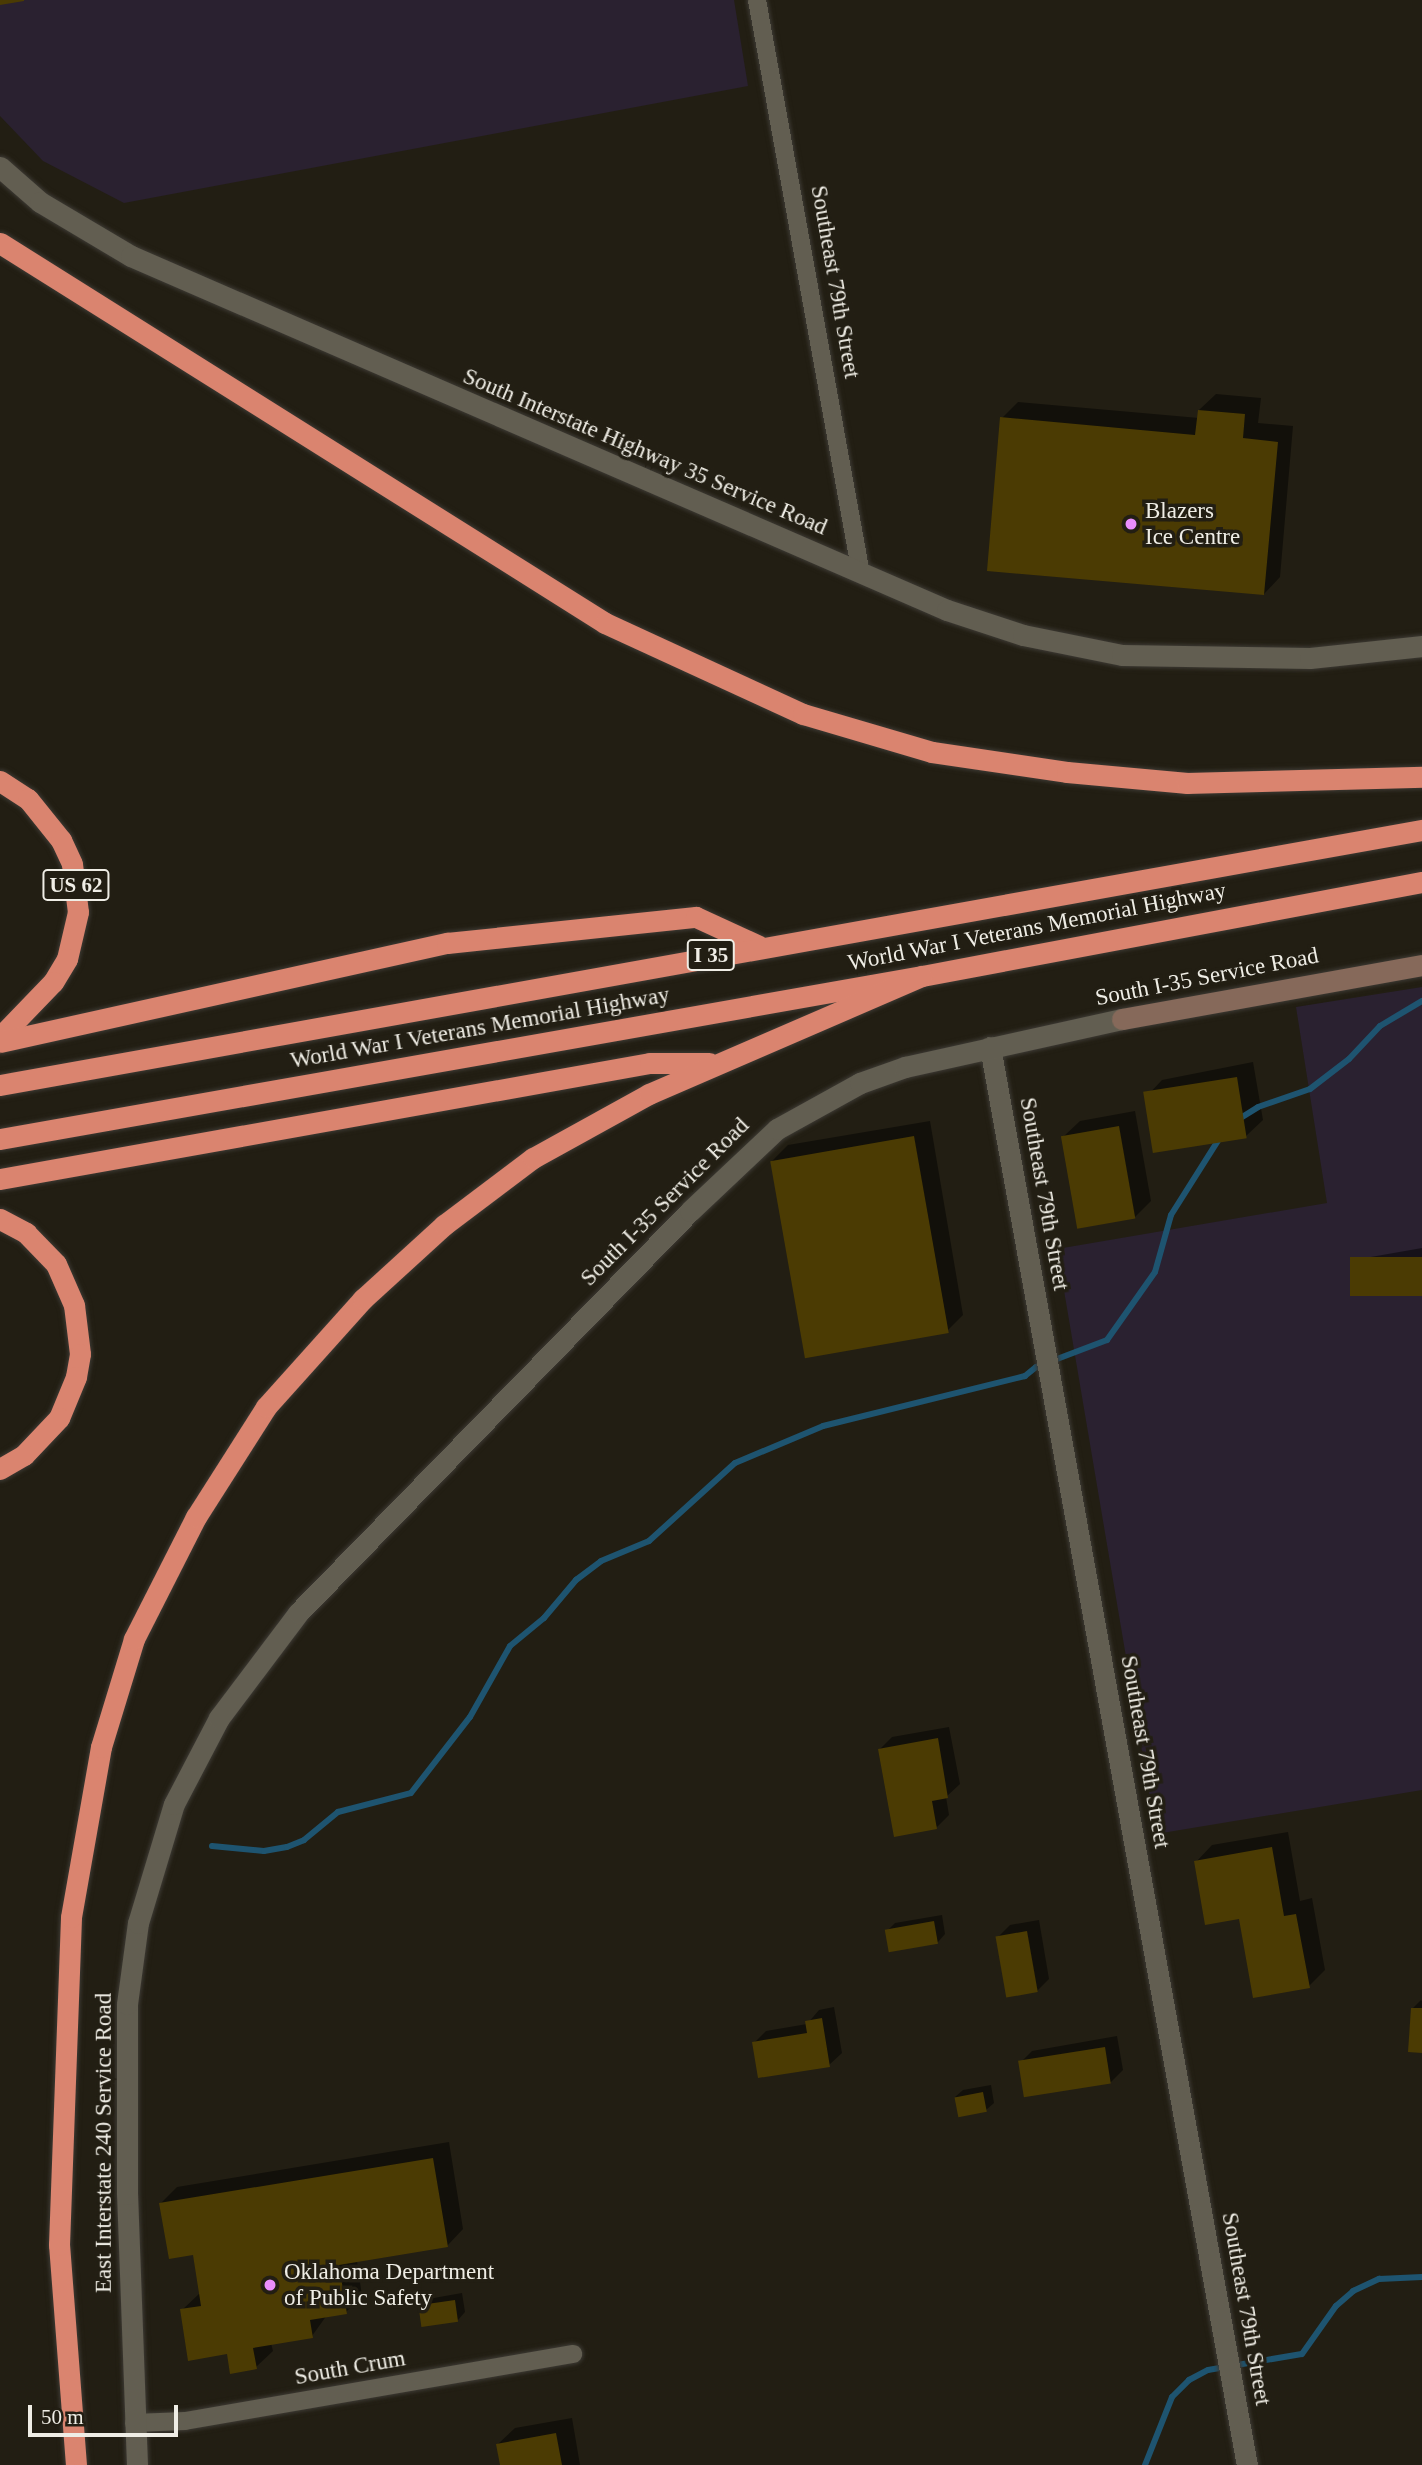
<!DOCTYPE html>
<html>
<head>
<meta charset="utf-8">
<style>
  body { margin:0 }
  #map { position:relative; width:1422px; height:2465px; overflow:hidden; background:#221e13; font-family:"Times New Roman",serif }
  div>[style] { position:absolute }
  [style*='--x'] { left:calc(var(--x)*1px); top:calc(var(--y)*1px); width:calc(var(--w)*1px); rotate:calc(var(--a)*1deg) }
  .industrial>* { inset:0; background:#2a2130 }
  .shadow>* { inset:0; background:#0007 }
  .stream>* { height:6px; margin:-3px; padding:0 3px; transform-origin:3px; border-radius:3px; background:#1e5470 }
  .building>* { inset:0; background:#4b3b03; transform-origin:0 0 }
  .roads { filter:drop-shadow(0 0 2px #3d3a34) drop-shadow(0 0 2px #3d3a34) }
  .minor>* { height:18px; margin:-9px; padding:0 9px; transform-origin:9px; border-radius:9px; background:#625e51 }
  .tertiary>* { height:21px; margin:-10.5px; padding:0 10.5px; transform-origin:10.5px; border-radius:10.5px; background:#625e51 }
  .secondary>* { height:21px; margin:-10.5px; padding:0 10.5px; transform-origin:10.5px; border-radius:10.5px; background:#86695a }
  .motorway>* { height:21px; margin:-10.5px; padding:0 10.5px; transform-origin:10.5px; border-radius:10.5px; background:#da846f }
  .dots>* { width:19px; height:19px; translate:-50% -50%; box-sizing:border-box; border:4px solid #221e13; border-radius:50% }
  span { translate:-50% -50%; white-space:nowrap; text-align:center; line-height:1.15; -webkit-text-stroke:7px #221e13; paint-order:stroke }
  .shield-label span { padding:2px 5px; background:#221e13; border:2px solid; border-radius:5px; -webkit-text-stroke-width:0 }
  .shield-label { font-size:21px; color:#efede5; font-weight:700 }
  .street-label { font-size:23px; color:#efede5 }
  .poi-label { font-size:23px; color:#efede5 }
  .left { translate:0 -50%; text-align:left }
  .scale { position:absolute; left:28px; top:2405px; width:150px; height:32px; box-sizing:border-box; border:4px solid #efede5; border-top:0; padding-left:9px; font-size:21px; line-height:24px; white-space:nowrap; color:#efede5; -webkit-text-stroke:5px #221e13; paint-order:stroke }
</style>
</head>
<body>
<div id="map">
  <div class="industrial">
    <i style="clip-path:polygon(0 0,734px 0,748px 86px,124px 203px,43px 161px,0 116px)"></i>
    <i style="clip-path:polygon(1422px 987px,1422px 1790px,1156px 1834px,1057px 1249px,1327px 1203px,1296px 1007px)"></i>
  </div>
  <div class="shadow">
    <i style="clip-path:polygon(1216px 394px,1261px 398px,1258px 423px,1293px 426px,1280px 577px,1264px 594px,1002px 418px,1018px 402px,1199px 418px,1199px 410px)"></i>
    <i style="clip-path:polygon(1253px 1062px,1263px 1120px,1246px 1136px,1146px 1097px,1162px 1080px)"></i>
    <i style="clip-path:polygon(1135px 1111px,1151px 1201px,1135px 1217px,1063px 1137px,1080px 1121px)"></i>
    <i style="clip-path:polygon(930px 1121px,963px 1315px,947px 1331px,772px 1161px,788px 1145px)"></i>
    <i style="clip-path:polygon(1422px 1248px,1422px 1295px,1353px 1270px,1365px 1258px)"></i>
    <i style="clip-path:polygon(949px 1727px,960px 1784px,946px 1797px,949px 1815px,937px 1827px,880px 1749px,892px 1737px)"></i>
    <i style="clip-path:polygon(1288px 1832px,1300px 1901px,1312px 1898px,1325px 1970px,1309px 1986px,1241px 1917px,1196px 1862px,1212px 1845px)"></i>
    <i style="clip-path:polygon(942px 1915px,945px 1934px,938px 1942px,887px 1931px,895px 1923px)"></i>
    <i style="clip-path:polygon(1039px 1920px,1049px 1979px,1037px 1991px,998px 1937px,1010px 1925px)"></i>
    <i style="clip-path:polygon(1421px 2000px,1422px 2001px,1422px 2051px,1413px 2008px)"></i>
    <i style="clip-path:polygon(834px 2007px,842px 2053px,829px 2065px,754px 2043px,766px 2031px,807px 2024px,819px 2010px)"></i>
    <i style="clip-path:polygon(1117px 2036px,1123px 2070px,1111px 2082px,1020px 2063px,1032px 2051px)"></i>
    <i style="clip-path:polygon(991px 2085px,994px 2103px,986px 2110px,955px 2097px,963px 2090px)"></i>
    <i style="clip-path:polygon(449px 2142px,463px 2229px,447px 2246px,357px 2261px,362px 2296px,346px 2312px,327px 2315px,312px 2336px,271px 2343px,273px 2351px,256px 2367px,228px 2352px,182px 2310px,200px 2293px,194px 2253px,161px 2203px,177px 2187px)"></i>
    <i style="clip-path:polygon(462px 2293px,465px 2312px,458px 2320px,420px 2307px,428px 2299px)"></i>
    <i style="clip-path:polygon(572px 2418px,580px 2465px,502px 2465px,498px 2444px,515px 2428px)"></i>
  </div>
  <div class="stream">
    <i style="--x:1239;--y:1119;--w:22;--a:-32"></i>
    <i style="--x:1258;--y:1107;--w:55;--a:-19.1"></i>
    <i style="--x:1310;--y:1089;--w:49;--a:-37.6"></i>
    <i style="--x:1349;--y:1059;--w:45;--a:-46.8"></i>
    <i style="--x:1380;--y:1026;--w:49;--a:-30.8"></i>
    <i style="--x:212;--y:1846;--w:52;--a:5.5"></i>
    <i style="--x:264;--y:1851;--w:23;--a:-10"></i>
    <i style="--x:287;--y:1847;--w:18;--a:-22"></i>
    <i style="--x:304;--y:1840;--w:44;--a:-39.5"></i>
    <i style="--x:338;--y:1812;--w:75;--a:-14.6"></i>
    <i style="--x:411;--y:1793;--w:96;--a:-52.2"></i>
    <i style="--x:470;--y:1717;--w:81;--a:-60.6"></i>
    <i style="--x:510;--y:1646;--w:44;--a:-39.5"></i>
    <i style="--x:544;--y:1618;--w:50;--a:-49.9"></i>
    <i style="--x:576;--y:1580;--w:31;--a:-37"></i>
    <i style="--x:601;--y:1561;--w:52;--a:-22.6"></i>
    <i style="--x:649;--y:1541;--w:116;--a:-42.2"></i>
    <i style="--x:735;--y:1463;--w:95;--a:-22.8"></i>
    <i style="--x:823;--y:1426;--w:208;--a:-13.9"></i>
    <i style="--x:1025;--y:1376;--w:14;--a:-39"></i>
    <i style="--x:1036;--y:1367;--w:76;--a:-20.8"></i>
    <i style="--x:1107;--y:1340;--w:83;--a:-54.8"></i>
    <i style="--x:1155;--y:1272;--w:59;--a:-74.3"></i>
    <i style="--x:1171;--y:1215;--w:90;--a:-57.7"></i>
    <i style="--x:1145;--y:2465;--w:73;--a:-68.3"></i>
    <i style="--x:1172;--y:2397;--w:24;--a:-45"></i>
    <i style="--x:1189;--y:2380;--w:21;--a:-28"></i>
    <i style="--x:1208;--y:2370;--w:95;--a:-9.7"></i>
    <i style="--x:1302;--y:2354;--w:59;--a:-54.7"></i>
    <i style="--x:1336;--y:2306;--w:23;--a:-41"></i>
    <i style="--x:1353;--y:2291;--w:29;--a:-25"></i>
    <i style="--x:1379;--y:2279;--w:43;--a:-2.7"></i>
  </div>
  <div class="building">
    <i style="clip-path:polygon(0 0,24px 0,24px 1px,0 5px)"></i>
    <i style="clip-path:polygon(1198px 410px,1245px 414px,1243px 438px,1278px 442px,1264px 595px,987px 571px,1000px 417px,1195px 435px)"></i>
    <i style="left:1237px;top:1077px;width:62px;height:95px;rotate:81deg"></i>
    <i style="left:1119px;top:1126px;width:94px;height:59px;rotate:80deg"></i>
    <i style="left:914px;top:1136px;width:200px;height:146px;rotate:80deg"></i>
    <i style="left:1422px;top:1257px;width:39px;height:72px;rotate:90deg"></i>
    <i style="clip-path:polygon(938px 1738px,948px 1798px,932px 1801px,937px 1829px,894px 1837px,878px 1749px)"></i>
    <i style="clip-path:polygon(1272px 1847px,1284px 1916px,1296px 1914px,1310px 1988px,1253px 1998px,1239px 1919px,1205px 1925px,1194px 1861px)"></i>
    <i style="left:934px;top:1921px;width:23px;height:50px;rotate:80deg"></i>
    <i style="left:1027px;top:1931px;width:62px;height:32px;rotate:80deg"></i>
    <i style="clip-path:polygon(1411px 2008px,1422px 2008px,1422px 2053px,1408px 2052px)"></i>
    <i style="clip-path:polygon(822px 2018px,830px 2067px,758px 2078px,752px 2042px,807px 2033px,805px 2021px)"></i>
    <i style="left:1105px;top:2047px;width:37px;height:88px;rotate:81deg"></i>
    <i style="left:983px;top:2092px;width:20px;height:29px;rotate:79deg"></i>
    <i style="clip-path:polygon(433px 2158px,448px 2247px,339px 2265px,347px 2314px,310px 2320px,313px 2338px,253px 2348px,257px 2369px,230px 2374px,227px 2354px,188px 2361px,180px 2309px,201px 2306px,193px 2255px,169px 2259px,159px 2203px)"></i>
    <i style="left:455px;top:2300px;width:22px;height:37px;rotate:82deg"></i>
    <i style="clip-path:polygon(556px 2433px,562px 2465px,500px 2465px,496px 2444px)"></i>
  </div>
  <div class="roads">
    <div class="minor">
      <i style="--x:757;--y:0;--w:583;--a:79.73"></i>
      <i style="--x:134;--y:2423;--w:51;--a:-2.2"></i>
      <i style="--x:185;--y:2421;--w:394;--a:-9.8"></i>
    </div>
    <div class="tertiary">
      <i style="--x:0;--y:167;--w:53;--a:41.2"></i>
      <i style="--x:40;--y:202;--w:106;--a:30.7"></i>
      <i style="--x:131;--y:256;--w:889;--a:23.45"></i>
      <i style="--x:947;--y:610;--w:80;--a:18.2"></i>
      <i style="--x:1023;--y:635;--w:101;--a:11.4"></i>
      <i style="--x:1122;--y:655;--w:188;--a:0.9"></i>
      <i style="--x:1310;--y:658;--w:113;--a:-6.1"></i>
      <i style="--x:990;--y:1047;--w:1441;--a:79.73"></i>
      <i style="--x:137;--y:2465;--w:271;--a:-92.1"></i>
      <i style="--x:127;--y:2194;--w:190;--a:-90"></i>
      <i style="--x:127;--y:2004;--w:82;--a:-82.3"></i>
      <i style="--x:138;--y:1923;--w:124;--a:-73.2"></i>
      <i style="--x:174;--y:1804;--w:97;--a:-62.4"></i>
      <i style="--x:219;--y:1718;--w:131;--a:-53"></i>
      <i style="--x:298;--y:1613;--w:561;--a:-45.72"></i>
      <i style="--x:690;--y:1211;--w:120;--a:-43.3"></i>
      <i style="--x:777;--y:1129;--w:95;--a:-29"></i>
      <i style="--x:860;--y:1083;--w:48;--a:-19.6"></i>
      <i style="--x:905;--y:1067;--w:222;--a:-12.5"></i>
    </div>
    <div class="secondary">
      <i style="--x:1122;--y:1019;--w:305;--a:-10.2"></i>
    </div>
    <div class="motorway">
      <i style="--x:0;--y:243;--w:714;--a:32.13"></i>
      <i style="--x:605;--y:623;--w:218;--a:24.7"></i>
      <i style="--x:803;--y:714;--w:134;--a:16.4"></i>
      <i style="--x:932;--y:752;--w:136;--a:8.4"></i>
      <i style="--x:1067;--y:772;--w:121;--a:5.2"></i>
      <i style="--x:1187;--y:783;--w:235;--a:-1.5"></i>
      <i style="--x:0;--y:781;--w:33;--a:33"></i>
      <i style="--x:28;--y:799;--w:53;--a:51.2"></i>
      <i style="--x:61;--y:840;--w:26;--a:65"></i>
      <i style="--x:72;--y:864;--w:48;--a:82.9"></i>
      <i style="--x:78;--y:912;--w:48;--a:103.2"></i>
      <i style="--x:67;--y:959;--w:27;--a:121"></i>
      <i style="--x:53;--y:982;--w:76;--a:133.9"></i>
      <i style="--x:0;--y:1042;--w:458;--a:-12.5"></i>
      <i style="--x:447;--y:943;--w:250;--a:-6"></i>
      <i style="--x:696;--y:917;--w:69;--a:24.7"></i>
      <i style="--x:0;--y:1085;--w:1445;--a:-10.17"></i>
      <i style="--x:0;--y:1139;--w:936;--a:-10.03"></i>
      <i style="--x:922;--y:976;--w:509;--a:-10.65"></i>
      <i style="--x:0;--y:1179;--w:660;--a:-10.12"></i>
      <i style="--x:650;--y:1063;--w:59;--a:0"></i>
      <i style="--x:0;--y:1219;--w:30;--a:28"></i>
      <i style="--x:26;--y:1233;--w:43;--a:45.9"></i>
      <i style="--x:56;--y:1264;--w:45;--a:66.3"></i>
      <i style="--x:74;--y:1305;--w:49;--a:83"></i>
      <i style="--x:80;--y:1354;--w:23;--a:100"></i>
      <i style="--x:76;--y:1377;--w:44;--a:112.5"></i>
      <i style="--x:59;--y:1418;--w:51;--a:133.4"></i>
      <i style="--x:24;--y:1455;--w:28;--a:150"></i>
      <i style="--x:76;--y:2465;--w:221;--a:-94.4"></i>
      <i style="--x:59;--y:2245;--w:328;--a:-87.9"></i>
      <i style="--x:71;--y:1917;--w:173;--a:-80"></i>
      <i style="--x:101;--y:1747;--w:113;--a:-73"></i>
      <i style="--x:134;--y:1639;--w:137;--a:-63.1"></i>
      <i style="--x:196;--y:1517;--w:130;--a:-57.5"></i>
      <i style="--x:266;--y:1407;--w:145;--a:-48.1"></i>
      <i style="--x:363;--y:1299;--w:110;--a:-42.4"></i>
      <i style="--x:444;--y:1225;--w:111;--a:-37"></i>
      <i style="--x:533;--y:1158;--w:132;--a:-28.9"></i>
      <i style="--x:649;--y:1094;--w:297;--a:-23.4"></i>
    </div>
  </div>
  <div class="dots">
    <i style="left:1131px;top:524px;background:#ea8dfd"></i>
    <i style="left:270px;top:2285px;background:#ea8dfd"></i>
  </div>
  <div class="shield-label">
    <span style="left:76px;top:885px">US 62</span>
    <span style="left:711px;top:955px">I 35</span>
  </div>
  <div class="street-label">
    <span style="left:835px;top:282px;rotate:80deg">Southeast 79th Street</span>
    <span style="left:645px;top:452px;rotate:23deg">South Interstate Highway 35 Service Road</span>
    <span style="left:1037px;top:927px;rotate:-11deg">World War I Veterans Memorial Highway</span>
    <span style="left:1207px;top:977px;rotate:-11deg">South I-35 Service Road</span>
    <span style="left:480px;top:1028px;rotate:-10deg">World War I Veterans Memorial Highway</span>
    <span style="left:1044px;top:1194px;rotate:80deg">Southeast 79th Street</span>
    <span style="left:665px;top:1202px;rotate:-45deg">South I-35 Service Road</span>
    <span style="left:1145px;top:1752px;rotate:80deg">Southeast 79th Street</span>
    <span style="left:104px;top:2143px;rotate:-90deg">East Interstate 240 Service Road</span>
    <span style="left:1246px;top:2309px;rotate:80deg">Southeast 79th Street</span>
    <span style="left:350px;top:2368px;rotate:-10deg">South Crum</span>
  </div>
  <div class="poi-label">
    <span class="left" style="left:1145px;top:524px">Blazers<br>Ice Centre</span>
    <span class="left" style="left:284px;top:2285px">Oklahoma Department<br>of Public Safety</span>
  </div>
  <div class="scale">50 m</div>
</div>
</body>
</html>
